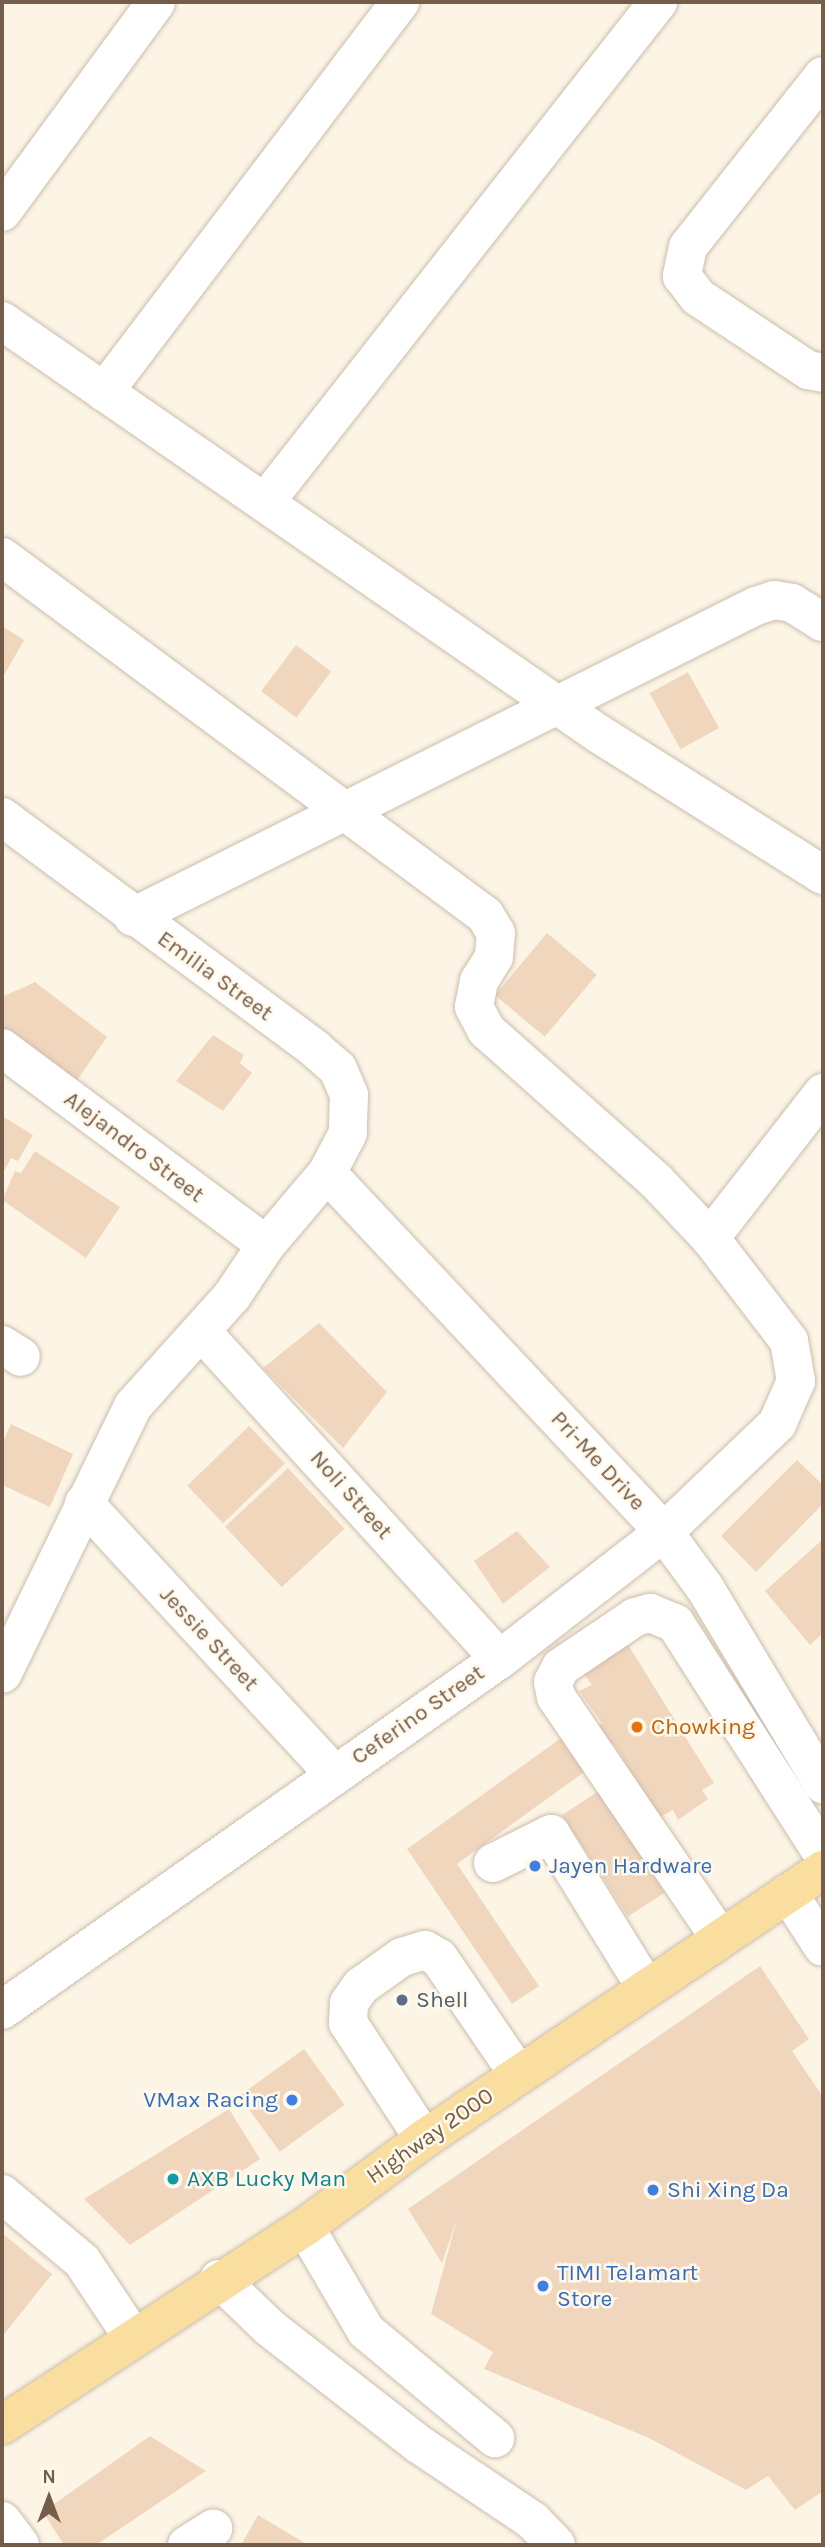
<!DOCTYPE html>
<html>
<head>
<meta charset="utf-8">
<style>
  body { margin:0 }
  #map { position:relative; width:825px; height:2547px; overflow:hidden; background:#fcf5e6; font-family:Karla,sans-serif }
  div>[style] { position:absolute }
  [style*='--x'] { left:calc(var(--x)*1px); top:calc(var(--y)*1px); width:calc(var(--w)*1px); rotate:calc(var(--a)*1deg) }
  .building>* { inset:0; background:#f1d6be; transform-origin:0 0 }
  .roads { filter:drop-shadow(0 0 2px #cdbdac) drop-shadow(0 0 2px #cdbdac) }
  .minor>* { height:38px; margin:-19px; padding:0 19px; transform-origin:19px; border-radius:19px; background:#fff }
  .major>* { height:38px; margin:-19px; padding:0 19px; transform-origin:19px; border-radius:19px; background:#f9dea0 }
  .dots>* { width:19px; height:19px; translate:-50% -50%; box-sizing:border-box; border:4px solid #fff9ec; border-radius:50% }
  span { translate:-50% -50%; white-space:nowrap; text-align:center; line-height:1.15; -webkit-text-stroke:5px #fff9ec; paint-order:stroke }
  .street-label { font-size:23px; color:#755d4b }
  .food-label { font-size:23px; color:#c56008 }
  .left { translate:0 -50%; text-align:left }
  .shop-label { font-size:23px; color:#366cbe }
  .right { translate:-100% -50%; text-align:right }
  .service-label { font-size:23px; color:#4e5e75 }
  .culture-label { font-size:23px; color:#0d838f }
  .frame { position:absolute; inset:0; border:4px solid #755d4b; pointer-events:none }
  .north { position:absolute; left:14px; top:2463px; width:70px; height:70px; -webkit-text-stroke:5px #fff9ec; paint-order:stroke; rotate:0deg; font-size:19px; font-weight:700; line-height:28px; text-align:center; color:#755d4b }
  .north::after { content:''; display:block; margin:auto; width:24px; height:32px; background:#755d4b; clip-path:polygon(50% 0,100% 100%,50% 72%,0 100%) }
</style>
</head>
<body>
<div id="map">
  <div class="building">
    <i style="clip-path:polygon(2px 626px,24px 640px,2px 679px)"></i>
    <i style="left:296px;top:645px;width:44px;height:58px;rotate:37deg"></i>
    <i style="left:688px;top:672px;width:64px;height:44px;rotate:61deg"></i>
    <i style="left:547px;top:933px;width:65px;height:81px;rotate:40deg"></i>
    <i style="clip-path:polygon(35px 982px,107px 1037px,71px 1089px,2px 1041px,2px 997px)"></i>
    <i style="clip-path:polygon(213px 1035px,244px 1055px,240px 1063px,252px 1073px,223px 1111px,176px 1081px)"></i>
    <i style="clip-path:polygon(2px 1116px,33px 1135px,18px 1161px,11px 1158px,2px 1175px)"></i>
    <i style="clip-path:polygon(35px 1151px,120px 1207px,86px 1258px,2px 1200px,15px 1171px,21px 1173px)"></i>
    <i style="clip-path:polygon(319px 1323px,387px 1392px,343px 1448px,263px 1368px)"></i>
    <i style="clip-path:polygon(11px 1424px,73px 1454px,50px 1507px,2px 1485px,2px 1444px)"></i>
    <i style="left:249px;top:1426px;width:52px;height:86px;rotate:46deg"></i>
    <i style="clip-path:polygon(797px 1460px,823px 1485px,823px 1504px,756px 1572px,721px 1536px)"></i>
    <i style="left:288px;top:1468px;width:83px;height:86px;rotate:47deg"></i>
    <i style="clip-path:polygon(517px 1531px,550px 1567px,503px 1604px,474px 1561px)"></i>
    <i style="clip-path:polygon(823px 1539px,823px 1633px,810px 1645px,765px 1591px)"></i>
    <i style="clip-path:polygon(622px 1635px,714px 1783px,702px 1790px,708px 1799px,678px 1820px,673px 1810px,658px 1818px,625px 1788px,637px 1782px,613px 1743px,601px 1751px,589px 1732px,602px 1723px,579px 1691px,592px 1685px,576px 1663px)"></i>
    <i style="clip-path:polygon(564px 1736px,587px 1770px,457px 1864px,539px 1986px,512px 2004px,407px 1849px)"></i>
    <i style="left:599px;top:1791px;width:121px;height:44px;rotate:57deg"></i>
    <i style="clip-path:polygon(760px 1966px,809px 2039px,792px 2051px,823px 2097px,823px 2491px,795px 2510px,768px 2476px,746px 2490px,649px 2438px,484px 2369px,493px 2352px,431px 2314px,457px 2219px,442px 2263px,408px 2209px)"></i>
    <i style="left:304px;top:2049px;width:69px;height:80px;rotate:54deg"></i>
    <i style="clip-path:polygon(229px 2109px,260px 2159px,130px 2245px,84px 2199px)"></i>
    <i style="clip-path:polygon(2px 2233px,52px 2274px,2px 2337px)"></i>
    <i style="clip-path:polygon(150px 2436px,206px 2471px,96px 2545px,64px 2545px,43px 2512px)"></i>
    <i style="clip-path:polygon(258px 2515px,308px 2545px,241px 2545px)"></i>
  </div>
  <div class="roads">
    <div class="minor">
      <i style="--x:823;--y:76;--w:218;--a:128.3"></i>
      <i style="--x:688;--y:247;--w:30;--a:102"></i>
      <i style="--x:682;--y:276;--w:26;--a:53"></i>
      <i style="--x:698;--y:297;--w:132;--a:33.6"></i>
      <i style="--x:808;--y:370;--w:15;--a:11"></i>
      <i style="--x:2;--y:212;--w:260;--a:-53.7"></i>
      <i style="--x:2;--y:321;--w:726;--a:34.68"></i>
      <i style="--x:599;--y:734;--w:265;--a:32.2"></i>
      <i style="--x:104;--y:392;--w:490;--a:-52.8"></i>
      <i style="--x:266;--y:501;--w:635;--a:-51.85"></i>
      <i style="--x:2;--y:557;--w:601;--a:36.55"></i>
      <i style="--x:485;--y:915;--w:21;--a:59"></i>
      <i style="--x:496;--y:933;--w:24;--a:95"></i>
      <i style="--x:494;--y:957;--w:28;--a:122"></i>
      <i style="--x:479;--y:981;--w:26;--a:101"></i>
      <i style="--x:474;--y:1007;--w:26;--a:62"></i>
      <i style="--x:486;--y:1030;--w:227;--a:41.6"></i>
      <i style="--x:656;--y:1181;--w:79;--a:46.5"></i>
      <i style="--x:710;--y:1238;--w:130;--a:52.5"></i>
      <i style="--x:789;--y:1341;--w:41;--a:80.1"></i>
      <i style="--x:796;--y:1381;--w:47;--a:113.8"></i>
      <i style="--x:777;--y:1424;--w:156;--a:136.3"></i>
      <i style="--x:664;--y:1532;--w:207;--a:142.2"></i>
      <i style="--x:500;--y:1659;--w:609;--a:144.82"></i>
      <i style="--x:2;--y:817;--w:390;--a:36.5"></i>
      <i style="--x:315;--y:1049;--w:30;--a:41"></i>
      <i style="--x:338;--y:1069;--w:28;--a:67"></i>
      <i style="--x:349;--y:1095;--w:38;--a:92"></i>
      <i style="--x:348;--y:1133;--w:45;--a:117.7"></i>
      <i style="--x:327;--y:1173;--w:94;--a:130.3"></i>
      <i style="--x:266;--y:1245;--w:61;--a:123.7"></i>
      <i style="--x:232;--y:1296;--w:148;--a:132"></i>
      <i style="--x:133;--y:1406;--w:298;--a:116"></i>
      <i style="--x:133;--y:917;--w:696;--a:-26.53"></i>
      <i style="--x:756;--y:606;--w:19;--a:-18"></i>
      <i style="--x:774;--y:600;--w:18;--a:9"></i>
      <i style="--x:792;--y:603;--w:36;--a:32"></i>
      <i style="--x:2;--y:1048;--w:329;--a:36.7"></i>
      <i style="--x:327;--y:1173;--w:492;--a:46.8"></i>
      <i style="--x:664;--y:1532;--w:69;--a:53.8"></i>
      <i style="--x:705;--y:1588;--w:229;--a:59"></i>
      <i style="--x:710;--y:1238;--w:184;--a:-52.1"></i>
      <i style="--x:202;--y:1332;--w:442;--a:47.7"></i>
      <i style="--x:2;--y:1345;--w:22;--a:32"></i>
      <i style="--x:84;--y:1503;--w:369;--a:47.3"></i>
      <i style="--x:493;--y:1863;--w:65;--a:-26.6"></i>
      <i style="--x:551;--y:1834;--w:181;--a:58.3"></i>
      <i style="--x:788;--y:1893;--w:64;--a:57.1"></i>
      <i style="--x:720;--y:1938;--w:292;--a:-124.2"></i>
      <i style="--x:556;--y:1697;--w:15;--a:-101"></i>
      <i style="--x:553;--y:1682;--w:17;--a:-62"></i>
      <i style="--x:561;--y:1667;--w:89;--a:-34"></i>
      <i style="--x:635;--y:1617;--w:16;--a:-15"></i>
      <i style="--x:650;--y:1613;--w:27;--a:22"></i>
      <i style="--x:675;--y:1623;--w:274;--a:57.4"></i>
      <i style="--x:424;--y:2139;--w:139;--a:-123.2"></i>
      <i style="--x:348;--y:2023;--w:20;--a:-87"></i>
      <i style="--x:349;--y:2003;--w:21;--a:-55"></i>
      <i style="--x:361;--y:1986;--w:50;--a:-35.3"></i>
      <i style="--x:402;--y:1957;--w:24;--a:-17"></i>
      <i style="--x:425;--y:1950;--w:16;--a:30"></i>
      <i style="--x:439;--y:1958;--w:140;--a:55.7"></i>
      <i style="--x:2;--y:2194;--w:104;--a:39.9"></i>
      <i style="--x:82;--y:2261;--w:90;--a:56.3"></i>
      <i style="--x:305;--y:2227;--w:121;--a:59.6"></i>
      <i style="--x:366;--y:2331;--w:168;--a:39.7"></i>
      <i style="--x:219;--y:2279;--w:71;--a:43.9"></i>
      <i style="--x:270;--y:2328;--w:190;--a:38"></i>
      <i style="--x:420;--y:2445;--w:136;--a:33.9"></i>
      <i style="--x:533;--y:2521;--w:33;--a:46"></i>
      <i style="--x:2;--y:2521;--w:30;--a:53"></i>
      <i style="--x:187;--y:2545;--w:31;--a:-32"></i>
    </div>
    <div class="major">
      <i style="--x:2;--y:2425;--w:362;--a:-33.2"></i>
      <i style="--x:305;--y:2227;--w:148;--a:-36.5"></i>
      <i style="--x:424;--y:2139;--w:481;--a:-34"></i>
    </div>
  </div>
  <div class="dots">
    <i style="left:637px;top:1727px;background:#e8710a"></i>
    <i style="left:535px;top:1866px;background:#3f7fe0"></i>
    <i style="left:402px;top:2000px;background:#5c6f8a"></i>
    <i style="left:292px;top:2100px;background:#3f7fe0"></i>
    <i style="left:173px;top:2179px;background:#0f9aa8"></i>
    <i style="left:653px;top:2190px;background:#3f7fe0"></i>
    <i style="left:543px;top:2286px;background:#3f7fe0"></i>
  </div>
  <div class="street-label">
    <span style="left:215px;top:976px;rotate:36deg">Emilia Street</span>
    <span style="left:134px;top:1147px;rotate:37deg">Alejandro Street</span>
    <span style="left:598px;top:1461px;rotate:47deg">Pri-Me Drive</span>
    <span style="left:351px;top:1495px;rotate:48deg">Noli Street</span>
    <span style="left:209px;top:1639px;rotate:47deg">Jessie Street</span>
    <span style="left:418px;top:1715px;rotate:-35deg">Ceferino Street</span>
    <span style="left:430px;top:2136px;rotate:-35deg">Highway 2000</span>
  </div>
  <div class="food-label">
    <span class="left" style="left:651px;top:1727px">Chowking</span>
  </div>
  <div class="shop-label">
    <span class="left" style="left:549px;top:1866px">Jayen Hardware</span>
    <span class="right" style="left:278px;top:2100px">VMax Racing</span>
    <span class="left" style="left:667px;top:2190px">Shi Xing Da</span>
    <span class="left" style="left:557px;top:2286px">TIMI Telamart<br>Store</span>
  </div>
  <div class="service-label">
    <span class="left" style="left:416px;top:2000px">Shell</span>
  </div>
  <div class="culture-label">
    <span class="left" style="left:187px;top:2179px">AXB Lucky Man</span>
  </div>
  <div class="frame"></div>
  <div class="north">N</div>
</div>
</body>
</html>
